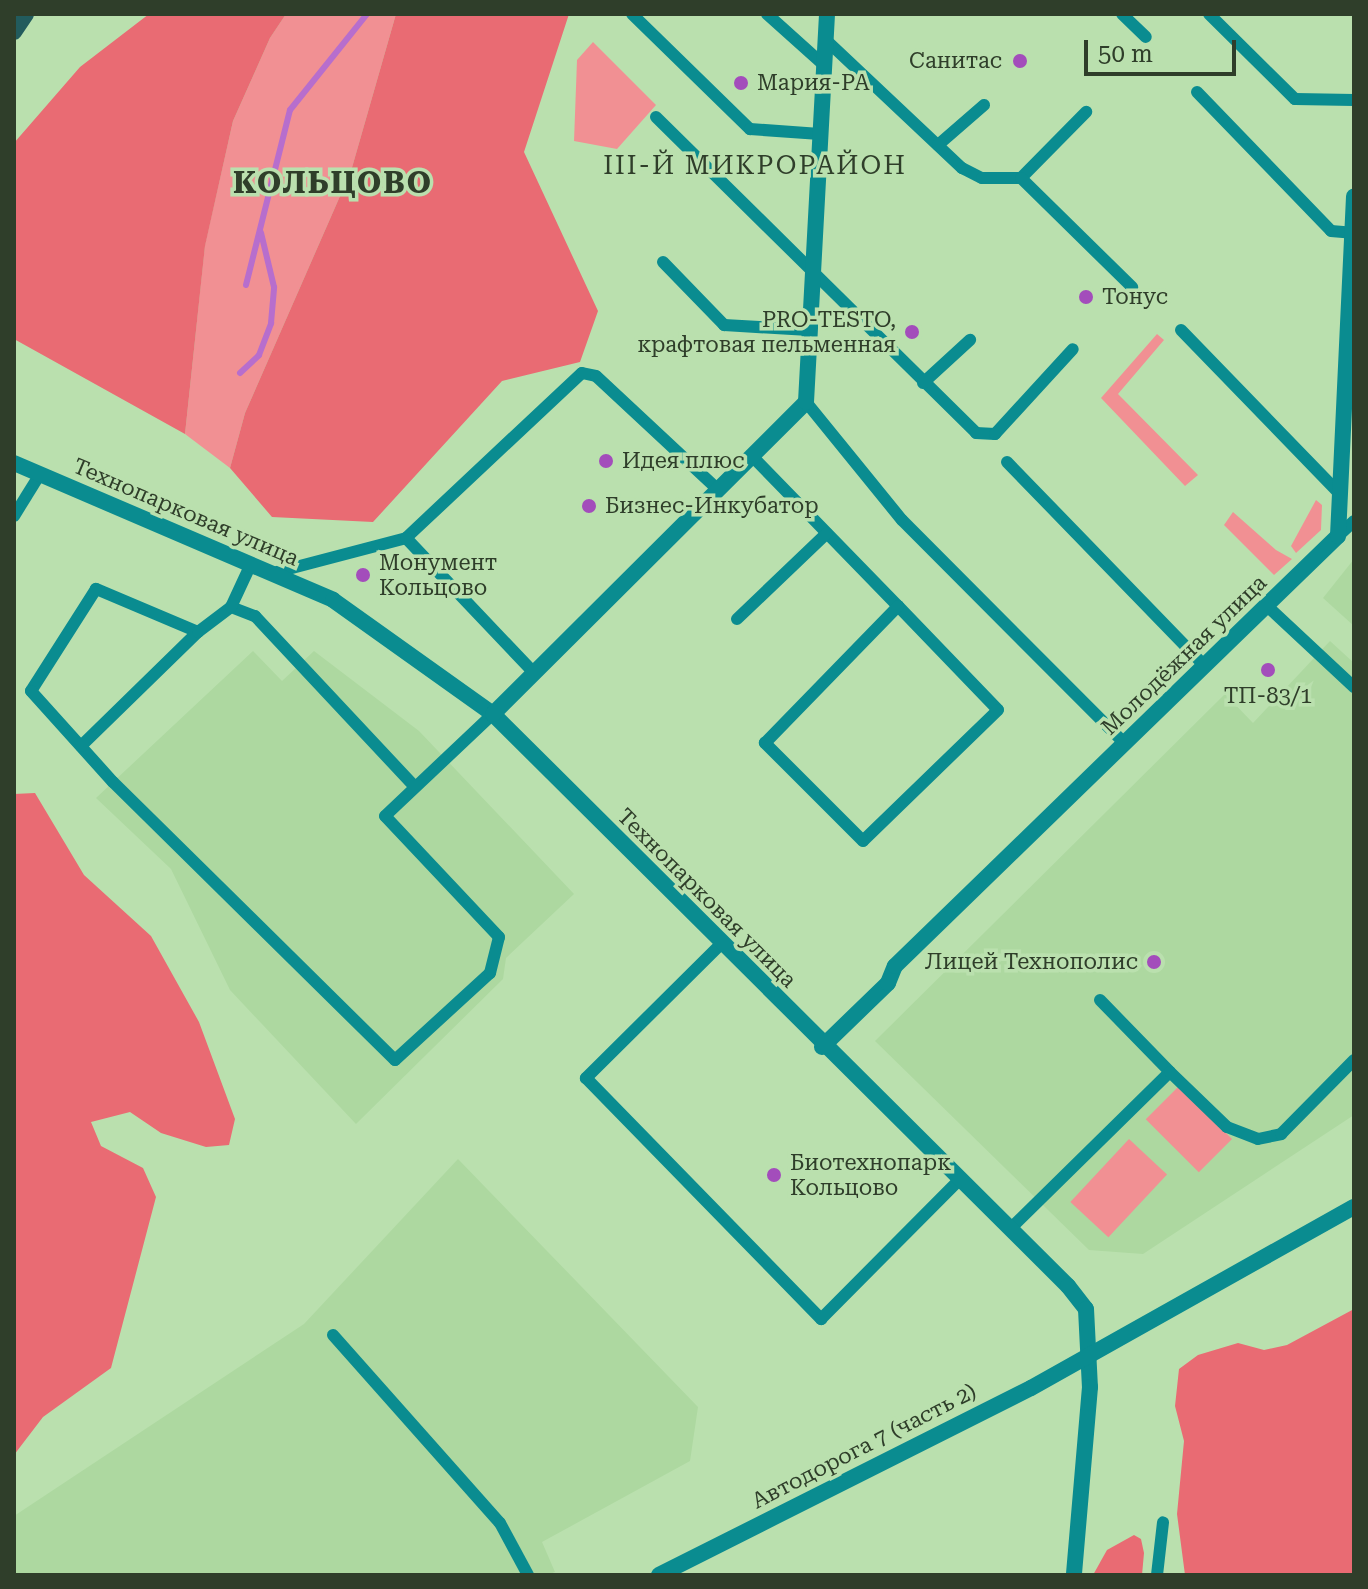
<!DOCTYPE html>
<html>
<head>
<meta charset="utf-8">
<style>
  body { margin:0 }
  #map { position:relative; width:1368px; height:1589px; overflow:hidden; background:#bae0ae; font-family:"Roboto Serif",serif }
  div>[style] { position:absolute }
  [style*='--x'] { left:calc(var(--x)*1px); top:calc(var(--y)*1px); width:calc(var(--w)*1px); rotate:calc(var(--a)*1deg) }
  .built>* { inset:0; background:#add8a0 }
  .green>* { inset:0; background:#f19093; transform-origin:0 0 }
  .forest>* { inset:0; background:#e96b73 }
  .stream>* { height:6px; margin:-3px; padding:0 3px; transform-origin:3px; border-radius:3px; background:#b76ecd }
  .service>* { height:12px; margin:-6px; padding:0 6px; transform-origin:6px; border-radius:6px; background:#0a8c90 }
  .minor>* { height:16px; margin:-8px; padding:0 8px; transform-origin:8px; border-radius:8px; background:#0a8c90 }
  .tertiary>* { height:16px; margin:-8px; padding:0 8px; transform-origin:8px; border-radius:8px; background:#0a8c90 }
  .secondary>* { height:16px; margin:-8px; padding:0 8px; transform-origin:8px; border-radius:8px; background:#225b5d }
  .dots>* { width:22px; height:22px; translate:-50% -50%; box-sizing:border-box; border:4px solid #bae0ae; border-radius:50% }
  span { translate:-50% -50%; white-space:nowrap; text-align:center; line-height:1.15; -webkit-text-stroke:7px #bae0ae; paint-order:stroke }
  .poi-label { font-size:22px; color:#2f3e2a }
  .right { translate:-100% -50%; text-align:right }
  .left { translate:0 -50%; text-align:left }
  .street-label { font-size:22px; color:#2f3e2a }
  .quarter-label { font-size:26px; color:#2f3e2a; letter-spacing:2px }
  .district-label { font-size:30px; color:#2f3e2a; font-weight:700; letter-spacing:2px }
  .frame { position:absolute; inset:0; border:16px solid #2f3e2a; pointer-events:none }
  .scale { position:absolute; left:1084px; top:40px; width:152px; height:36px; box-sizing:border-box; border:4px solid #2f3e2a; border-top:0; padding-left:10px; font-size:24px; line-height:28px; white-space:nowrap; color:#2f3e2a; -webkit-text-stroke:6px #bae0ae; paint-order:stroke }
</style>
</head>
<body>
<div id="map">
  <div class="built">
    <i style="clip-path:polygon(1354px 559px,1354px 626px,1323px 598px)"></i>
    <i style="clip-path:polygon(1330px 641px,1354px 663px,1354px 1115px,1143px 1254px,1089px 1250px,875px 1041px,1225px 694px,1253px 723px)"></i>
    <i style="clip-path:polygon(253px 651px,282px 681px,314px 651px,419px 731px,574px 894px,506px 958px,503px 979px,356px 1124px,230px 990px,171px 869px,96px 798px)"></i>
    <i style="clip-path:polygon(458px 1159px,698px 1407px,690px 1461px,542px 1542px,555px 1572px,547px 1575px,14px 1575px,14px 1516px,304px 1324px)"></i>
  </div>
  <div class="green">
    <i style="clip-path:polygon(286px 14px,396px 14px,351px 171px,245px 413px,230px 468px,185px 434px,205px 245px,233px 121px,270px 38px)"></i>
    <i style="clip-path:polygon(593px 42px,656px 105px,617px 149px,574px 141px,577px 60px)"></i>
    <i style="clip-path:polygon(1157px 334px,1164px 340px,1118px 394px,1198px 475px,1185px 486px,1101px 398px)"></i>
    <i style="clip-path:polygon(1316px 500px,1322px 505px,1321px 530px,1296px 553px,1291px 546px)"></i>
    <i style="clip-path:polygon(1233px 512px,1276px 550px,1292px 559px,1274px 575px,1224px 525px)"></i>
    <i style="left:1179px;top:1086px;width:75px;height:47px;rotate:45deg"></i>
    <i style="left:1129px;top:1139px;width:52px;height:86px;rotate:43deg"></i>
  </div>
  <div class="forest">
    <i style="clip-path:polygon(149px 14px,286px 14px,270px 38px,233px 121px,205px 246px,185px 434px,14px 339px,14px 143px,80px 67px)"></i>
    <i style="clip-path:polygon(396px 14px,569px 14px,524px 152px,598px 311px,580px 362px,502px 381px,373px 522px,272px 517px,230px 468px,245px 413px,351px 171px)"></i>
    <i style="clip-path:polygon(35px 793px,84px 875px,151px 936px,199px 1022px,235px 1119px,229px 1145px,206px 1147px,161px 1133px,130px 1112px,91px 1122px,101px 1146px,143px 1168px,156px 1197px,111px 1368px,43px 1417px,14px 1455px,14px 794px)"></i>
    <i style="clip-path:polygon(1354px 1309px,1354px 1575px,1185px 1575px,1177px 1514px,1184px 1441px,1175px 1406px,1179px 1369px,1198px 1355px,1238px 1343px,1264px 1350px,1287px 1345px)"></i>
    <i style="clip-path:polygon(1134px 1535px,1141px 1539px,1144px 1553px,1142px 1575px,1093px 1575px,1107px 1550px)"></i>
  </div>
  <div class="stream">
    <i style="--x:246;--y:285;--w:180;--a:-75.9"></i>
    <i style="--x:290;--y:110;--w:123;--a:-51.3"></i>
    <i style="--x:240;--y:373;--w:26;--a:-43"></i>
    <i style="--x:259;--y:355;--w:34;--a:-69"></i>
    <i style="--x:271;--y:323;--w:36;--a:-85"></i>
    <i style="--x:274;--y:287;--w:56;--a:-103.5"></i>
  </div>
  <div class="service">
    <i style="--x:632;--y:14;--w:165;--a:44.3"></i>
    <i style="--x:750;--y:129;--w:70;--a:4.1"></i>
    <i style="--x:767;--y:14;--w:78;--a:41.9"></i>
    <i style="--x:1122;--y:14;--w:33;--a:44"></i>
    <i style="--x:1209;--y:14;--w:121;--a:44.7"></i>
    <i style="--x:1295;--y:99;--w:59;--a:1"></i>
    <i style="--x:826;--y:40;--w:187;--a:43.3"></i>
    <i style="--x:962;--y:168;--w:22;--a:27"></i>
    <i style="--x:982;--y:178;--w:39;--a:0"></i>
    <i style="--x:1021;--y:178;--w:93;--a:-45.4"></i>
    <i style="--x:1197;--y:92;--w:193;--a:46"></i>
    <i style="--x:1331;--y:231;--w:21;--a:5"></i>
    <i style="--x:656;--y:117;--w:450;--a:44.6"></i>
    <i style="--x:976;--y:433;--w:19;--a:3"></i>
    <i style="--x:995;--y:434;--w:115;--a:-47.5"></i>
    <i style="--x:938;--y:145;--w:61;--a:-41"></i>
    <i style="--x:1021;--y:178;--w:156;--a:44.5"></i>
    <i style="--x:663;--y:262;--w:88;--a:45.9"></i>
    <i style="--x:724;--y:325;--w:85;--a:3.4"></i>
    <i style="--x:1181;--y:330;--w:228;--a:45.9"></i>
    <i style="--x:923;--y:383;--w:64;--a:-42.5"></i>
    <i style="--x:806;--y:402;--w:152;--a:50.9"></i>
    <i style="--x:902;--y:520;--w:316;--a:45.1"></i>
    <i style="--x:751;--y:455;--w:211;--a:45.8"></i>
    <i style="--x:898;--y:606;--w:144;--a:46.1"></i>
    <i style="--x:998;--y:710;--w:188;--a:135.9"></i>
    <i style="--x:863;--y:841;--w:139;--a:-135"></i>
    <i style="--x:765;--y:743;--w:191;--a:-45.8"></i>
    <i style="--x:1007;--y:462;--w:284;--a:45.9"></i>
    <i style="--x:14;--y:516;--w:49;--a:-58.2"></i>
    <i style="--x:1338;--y:536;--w:22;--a:-43"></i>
    <i style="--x:406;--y:538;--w:241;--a:-43.2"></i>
    <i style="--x:582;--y:373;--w:14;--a:12"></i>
    <i style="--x:596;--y:376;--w:166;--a:43"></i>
    <i style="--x:273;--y:573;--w:138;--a:-14.7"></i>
    <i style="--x:406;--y:538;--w:186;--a:46.5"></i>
    <i style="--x:1267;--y:606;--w:119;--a:43"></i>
    <i style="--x:231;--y:607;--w:26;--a:21"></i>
    <i style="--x:255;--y:616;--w:233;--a:46.9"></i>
    <i style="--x:737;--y:619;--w:124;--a:-43.7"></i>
    <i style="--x:198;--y:632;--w:111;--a:-157.1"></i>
    <i style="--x:96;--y:589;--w:121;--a:122.5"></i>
    <i style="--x:31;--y:691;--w:122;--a:48"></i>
    <i style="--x:113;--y:782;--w:396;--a:44.6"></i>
    <i style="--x:395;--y:1060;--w:129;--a:-42.5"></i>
    <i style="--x:490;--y:973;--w:37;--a:-76"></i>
    <i style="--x:499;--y:937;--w:166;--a:-133.3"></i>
    <i style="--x:385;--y:816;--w:149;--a:-43.4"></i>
    <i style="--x:81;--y:746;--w:163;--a:-44.3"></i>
    <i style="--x:198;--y:632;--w:41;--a:-37.1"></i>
    <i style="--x:231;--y:607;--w:47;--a:-65.1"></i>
    <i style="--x:722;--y:943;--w:192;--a:135.2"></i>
    <i style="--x:586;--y:1078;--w:337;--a:45.7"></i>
    <i style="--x:821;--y:1319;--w:196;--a:-45.2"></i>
    <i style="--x:1100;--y:1000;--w:100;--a:45.8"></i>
    <i style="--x:1010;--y:1229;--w:224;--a:-44.5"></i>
    <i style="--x:1170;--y:1072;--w:79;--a:44"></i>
    <i style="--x:1227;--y:1127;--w:33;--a:21"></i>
    <i style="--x:1258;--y:1139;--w:24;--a:-12"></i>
    <i style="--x:1281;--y:1134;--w:104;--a:-45.4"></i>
    <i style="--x:333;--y:1335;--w:251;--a:48.4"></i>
    <i style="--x:500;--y:1523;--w:59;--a:61.7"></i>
    <i style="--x:1157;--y:1575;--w:53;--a:-83.5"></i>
  </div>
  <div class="minor">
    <i style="--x:14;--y:463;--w:347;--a:23.2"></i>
    <i style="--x:333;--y:600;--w:196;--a:35.5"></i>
    <i style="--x:493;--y:714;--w:811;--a:44.85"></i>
    <i style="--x:1068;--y:1286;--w:29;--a:52"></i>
    <i style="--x:1086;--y:1309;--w:78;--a:87.1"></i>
    <i style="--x:1090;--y:1387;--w:189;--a:94.9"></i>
    <i style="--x:493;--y:714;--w:442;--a:-44.9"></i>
    <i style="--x:806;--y:402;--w:389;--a:-86.9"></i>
    <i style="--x:822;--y:1047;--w:92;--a:-44.1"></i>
    <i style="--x:888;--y:983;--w:18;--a:-68"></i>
    <i style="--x:895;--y:966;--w:617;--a:-44.15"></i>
    <i style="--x:1338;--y:536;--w:340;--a:-87.3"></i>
  </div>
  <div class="tertiary">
    <i style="--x:659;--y:1575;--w:416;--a:-26.7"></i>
    <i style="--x:1031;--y:1388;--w:370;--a:-29.3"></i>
  </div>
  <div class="secondary">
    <i style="--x:14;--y:32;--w:22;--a:-56"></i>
  </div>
  <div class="dots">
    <i style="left:1020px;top:61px;background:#a34dbb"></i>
    <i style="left:741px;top:83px;background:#a34dbb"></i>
    <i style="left:1086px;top:297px;background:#a34dbb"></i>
    <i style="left:912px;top:332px;background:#a34dbb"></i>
    <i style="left:606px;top:461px;background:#a34dbb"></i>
    <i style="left:589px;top:506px;background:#a34dbb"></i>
    <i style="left:363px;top:575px;background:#a34dbb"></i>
    <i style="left:1268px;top:670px;background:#a34dbb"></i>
    <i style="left:1154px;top:962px;background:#a34dbb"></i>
    <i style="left:774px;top:1175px;background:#a34dbb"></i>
  </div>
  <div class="poi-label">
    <span class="right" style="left:1002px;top:61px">Санитас</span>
    <span class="left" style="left:757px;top:83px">Мария-РА</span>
    <span class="left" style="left:1102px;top:297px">Тонус</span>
    <span class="right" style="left:896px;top:332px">PRO-TESTO,<br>крафтовая пельменная</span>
    <span class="left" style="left:622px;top:461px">Идея плюс</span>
    <span class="left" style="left:605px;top:506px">Бизнес-Инкубатор</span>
    <span class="left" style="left:379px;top:575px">Монумент<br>Кольцово</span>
    <span style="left:1268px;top:696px">ТП-83/1</span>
    <span class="right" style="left:1138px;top:962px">Лицей Технополис</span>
    <span class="left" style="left:790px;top:1175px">Биотехнопарк<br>Кольцово</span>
  </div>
  <div class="street-label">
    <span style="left:186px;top:512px;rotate:23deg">Технопарковая улица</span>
    <span style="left:1184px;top:655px;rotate:-44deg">Молодёжная улица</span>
    <span style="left:707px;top:898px;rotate:45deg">Технопарковая улица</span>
    <span style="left:864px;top:1446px;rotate:-27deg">Автодорога 7 (часть 2)</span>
  </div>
  <div class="quarter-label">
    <span style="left:755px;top:166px">III-Й МИКРОРАЙОН</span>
  </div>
  <div class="district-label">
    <span style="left:333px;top:183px">КОЛЬЦОВО</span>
  </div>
  <div class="frame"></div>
  <div class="scale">50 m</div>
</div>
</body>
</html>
